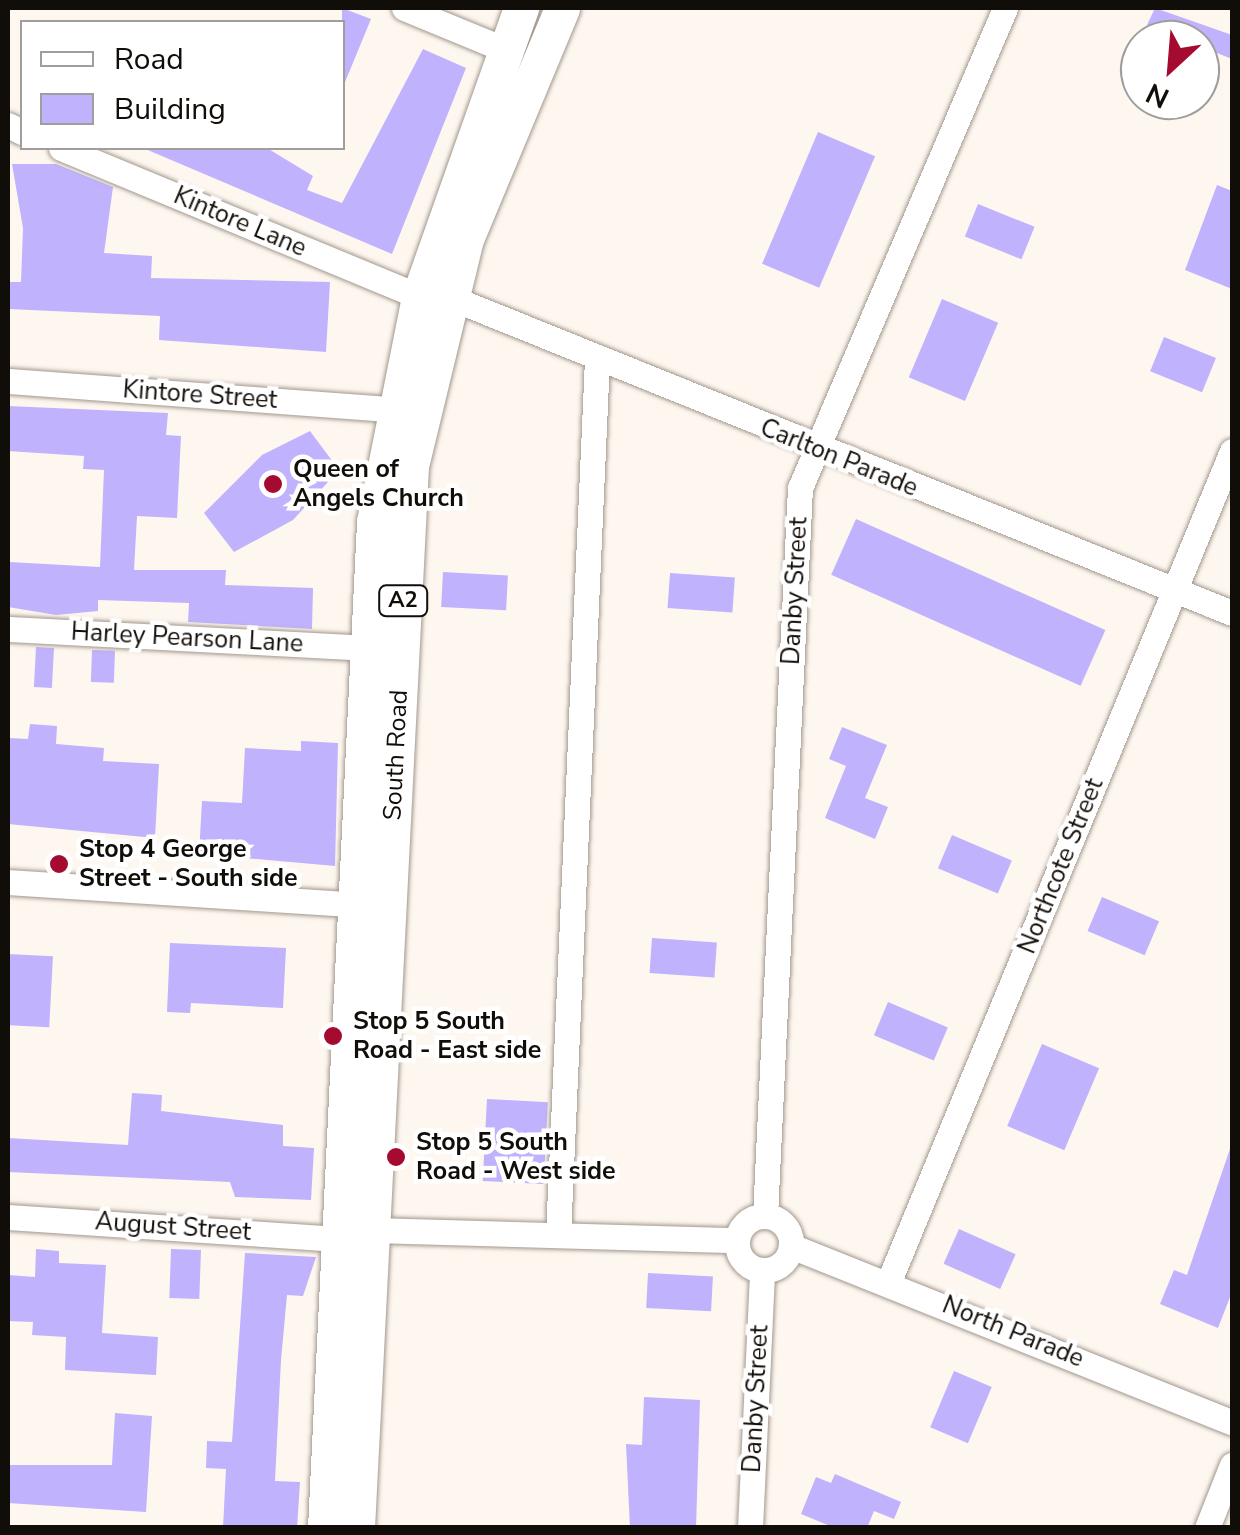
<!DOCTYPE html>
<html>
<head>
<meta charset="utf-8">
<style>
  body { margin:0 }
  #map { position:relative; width:1240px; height:1535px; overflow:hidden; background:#fef7f0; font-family:"Nunito Sans",sans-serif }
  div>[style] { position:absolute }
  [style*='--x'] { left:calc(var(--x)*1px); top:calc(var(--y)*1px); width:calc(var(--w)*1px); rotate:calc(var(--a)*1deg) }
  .building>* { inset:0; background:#c0b2fc; transform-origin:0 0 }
  .roads { filter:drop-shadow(0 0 2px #a1978c) drop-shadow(0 0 2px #a1978c) }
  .minor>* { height:25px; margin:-12.5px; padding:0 12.5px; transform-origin:12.5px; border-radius:12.5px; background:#fff }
  .minor>.ring { margin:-12.5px; padding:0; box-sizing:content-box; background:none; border:25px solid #fff; border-radius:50% }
  .highway>* { height:35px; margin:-17.5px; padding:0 17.5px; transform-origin:17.5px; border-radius:17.5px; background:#fff }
  .dots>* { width:28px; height:28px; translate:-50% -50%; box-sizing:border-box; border:5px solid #fff; border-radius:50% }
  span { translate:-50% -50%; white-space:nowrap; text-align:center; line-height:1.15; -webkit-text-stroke:9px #fff; paint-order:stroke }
  .shield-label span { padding:2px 8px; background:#fff; border:2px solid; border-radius:8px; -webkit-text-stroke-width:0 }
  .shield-label { font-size:22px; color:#110d09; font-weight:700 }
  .street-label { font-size:25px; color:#110d09 }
  .poi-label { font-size:25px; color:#110d09; font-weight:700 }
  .left { translate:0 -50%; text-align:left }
  .frame { position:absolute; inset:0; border:10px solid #110d09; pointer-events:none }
  .legend { position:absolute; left:20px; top:20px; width:325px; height:130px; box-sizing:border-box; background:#fff; border:2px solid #a09e9d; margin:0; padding:12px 18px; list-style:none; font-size:30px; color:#110d09 }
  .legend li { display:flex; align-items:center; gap:20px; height:50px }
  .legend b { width:50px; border:2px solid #a09e9d }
  .north { position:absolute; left:1120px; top:20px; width:100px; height:100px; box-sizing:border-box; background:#fff; border:2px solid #a09e9d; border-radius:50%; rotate:206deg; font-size:28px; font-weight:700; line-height:40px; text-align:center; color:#110d09 }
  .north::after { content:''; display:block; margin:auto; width:35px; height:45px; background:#a50a30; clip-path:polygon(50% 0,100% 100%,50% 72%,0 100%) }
</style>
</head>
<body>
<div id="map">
  <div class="building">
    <i style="clip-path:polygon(342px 8px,371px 19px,343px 87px,342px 87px)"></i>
    <i style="clip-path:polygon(1155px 8px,1232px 35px,1232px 59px,1147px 25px)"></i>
    <i style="clip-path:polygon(423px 49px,466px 68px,392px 254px,143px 148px,267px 148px,313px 176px,307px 190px,342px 203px)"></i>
    <i style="left:818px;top:132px;width:62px;height:143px;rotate:23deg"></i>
    <i style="clip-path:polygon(12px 164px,56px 164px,113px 187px,104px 253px,152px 256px,151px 278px,330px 282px,326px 352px,159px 340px,160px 316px,9px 309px,10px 282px,21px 282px,23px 228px)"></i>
    <i style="clip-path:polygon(1217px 185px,1232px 191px,1232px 289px,1185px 270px)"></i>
    <i style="left:978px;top:204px;width:61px;height:35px;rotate:22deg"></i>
    <i style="left:942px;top:299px;width:61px;height:85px;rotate:23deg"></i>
    <i style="left:1164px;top:337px;width:56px;height:37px;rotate:22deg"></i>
    <i style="clip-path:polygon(8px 406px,168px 413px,166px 435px,181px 436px,177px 518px,137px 516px,134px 570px,226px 570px,225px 585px,313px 588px,312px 629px,188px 622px,189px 603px,98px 600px,98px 611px,56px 615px,8px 607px,9px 562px,100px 567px,104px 470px,83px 469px,84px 456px,8px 451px)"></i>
    <i style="clip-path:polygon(310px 431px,339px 470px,293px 520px,234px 552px,204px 513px,262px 455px)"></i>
    <i style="left:856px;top:519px;width:273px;height:61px;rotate:24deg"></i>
    <i style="left:443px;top:572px;width:65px;height:35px;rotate:3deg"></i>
    <i style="left:670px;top:573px;width:65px;height:35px;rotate:4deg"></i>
    <i style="left:36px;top:647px;width:18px;height:40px;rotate:3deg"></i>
    <i style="left:92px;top:650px;width:23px;height:32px;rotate:2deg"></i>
    <i style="clip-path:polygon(30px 724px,57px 726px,56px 744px,104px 748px,103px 761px,159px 764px,155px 838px,8px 824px,9px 738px,28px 739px)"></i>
    <i style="clip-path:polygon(842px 727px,887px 745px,865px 798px,888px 807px,875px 839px,825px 818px,846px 766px,829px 759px)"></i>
    <i style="clip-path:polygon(301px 741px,338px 743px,335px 866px,199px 854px,202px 801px,242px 803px,245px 748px,301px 751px)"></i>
    <i style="left:952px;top:835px;width:65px;height:36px;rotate:23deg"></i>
    <i style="left:1102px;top:897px;width:62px;height:37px;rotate:23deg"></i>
    <i style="left:652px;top:938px;width:65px;height:35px;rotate:4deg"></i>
    <i style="clip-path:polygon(170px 943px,286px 948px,283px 1008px,191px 1003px,190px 1013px,167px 1012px)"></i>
    <i style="left:8px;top:954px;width:45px;height:71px;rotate:3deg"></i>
    <i style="left:888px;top:1002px;width:65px;height:36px;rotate:23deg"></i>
    <i style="left:1042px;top:1044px;width:62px;height:89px;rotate:23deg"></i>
    <i style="clip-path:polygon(132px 1093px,162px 1095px,161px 1111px,283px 1125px,283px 1146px,314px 1148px,311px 1200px,235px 1197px,230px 1182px,8px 1172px,8px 1138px,128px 1145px)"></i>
    <i style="left:487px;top:1099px;width:61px;height:82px;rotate:3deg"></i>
    <i style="clip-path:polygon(1232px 1143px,1232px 1292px,1218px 1328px,1160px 1304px,1174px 1270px,1187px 1275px)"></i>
    <i style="left:959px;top:1229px;width:62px;height:38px;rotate:24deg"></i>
    <i style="clip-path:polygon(36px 1249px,59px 1251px,59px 1263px,106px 1265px,102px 1333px,158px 1337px,156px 1375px,65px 1370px,66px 1337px,32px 1335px,33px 1322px,8px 1321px,8px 1275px,35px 1277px)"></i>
    <i style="left:171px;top:1249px;width:30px;height:49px;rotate:2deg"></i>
    <i style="clip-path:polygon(245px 1253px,316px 1257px,303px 1296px,287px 1295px,281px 1360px,275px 1481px,300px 1482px,297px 1528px,223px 1528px,226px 1469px,206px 1468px,207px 1441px,232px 1442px)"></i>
    <i style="left:648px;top:1273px;width:65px;height:35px;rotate:3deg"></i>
    <i style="left:954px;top:1371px;width:41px;height:61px;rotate:23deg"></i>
    <i style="clip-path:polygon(644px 1397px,700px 1400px,696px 1528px,630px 1528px,626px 1444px,642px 1445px)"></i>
    <i style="clip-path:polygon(115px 1413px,152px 1416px,146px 1512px,8px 1503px,8px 1465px,112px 1465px)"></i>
    <i style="clip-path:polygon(835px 1474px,901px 1502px,894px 1519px,874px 1511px,867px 1528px,835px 1528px,801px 1514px,816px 1477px,831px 1483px)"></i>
  </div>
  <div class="roads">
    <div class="minor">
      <i style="--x:404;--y:8;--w:110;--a:22.4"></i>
      <i style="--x:8;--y:125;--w:16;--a:27"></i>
      <i style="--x:61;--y:148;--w:387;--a:22.5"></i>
      <i style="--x:449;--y:297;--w:844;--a:21.98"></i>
      <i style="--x:8;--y:381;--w:386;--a:4.2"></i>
      <i style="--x:8;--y:629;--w:359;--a:3"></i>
      <i style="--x:8;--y:882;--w:361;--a:3.7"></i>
      <i style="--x:765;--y:1216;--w:729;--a:-87.25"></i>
      <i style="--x:800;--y:488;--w:522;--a:-66.87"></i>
      <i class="ring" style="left:737px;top:1216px;width:29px;height:29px"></i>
      <i style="--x:8;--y:1217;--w:331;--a:3.8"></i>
      <i style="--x:338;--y:1239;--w:35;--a:-15"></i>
      <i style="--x:372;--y:1230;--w:365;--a:1.6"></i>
      <i style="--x:558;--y:1235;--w:878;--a:-87.45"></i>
      <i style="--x:791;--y:1246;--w:475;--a:21.8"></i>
      <i style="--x:889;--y:1281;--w:898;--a:-67.55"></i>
      <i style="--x:750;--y:1528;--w:258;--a:-87.3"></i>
      <i style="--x:1207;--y:1528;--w:68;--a:-68.4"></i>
    </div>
    <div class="highway">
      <i style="--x:325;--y:1528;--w:1007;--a:-87.21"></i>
      <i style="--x:374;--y:522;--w:230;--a:-78.7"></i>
      <i style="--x:419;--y:296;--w:306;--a:-70.5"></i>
      <i style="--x:357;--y:1528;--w:1063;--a:-87.09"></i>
      <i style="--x:411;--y:466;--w:234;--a:-76.4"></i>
      <i style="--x:466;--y:239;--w:250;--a:-67.4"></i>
    </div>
  </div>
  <div class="dots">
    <i style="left:273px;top:484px;background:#a50a30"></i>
    <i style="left:59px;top:864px;background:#a50a30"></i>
    <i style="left:333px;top:1036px;background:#a50a30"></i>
    <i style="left:396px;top:1157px;background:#a50a30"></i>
  </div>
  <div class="shield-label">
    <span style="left:403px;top:601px">A2</span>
  </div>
  <div class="street-label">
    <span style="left:240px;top:222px;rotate:23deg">Kintore Lane</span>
    <span style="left:200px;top:395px;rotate:4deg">Kintore Street</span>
    <span style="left:839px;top:458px;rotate:22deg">Carlton Parade</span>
    <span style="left:795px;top:591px;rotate:-87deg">Danby Street</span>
    <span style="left:187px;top:638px;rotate:3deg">Harley Pearson Lane</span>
    <span style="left:396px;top:755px;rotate:-87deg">South Road</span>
    <span style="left:1061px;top:866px;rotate:-68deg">Northcote Street</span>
    <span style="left:173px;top:1227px;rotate:4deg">August Street</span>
    <span style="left:1013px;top:1332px;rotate:22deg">North Parade</span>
    <span style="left:756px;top:1399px;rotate:-87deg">Danby Street</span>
  </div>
  <div class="poi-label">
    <span class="left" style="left:293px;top:484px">Queen of<br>Angels Church</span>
    <span class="left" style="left:79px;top:864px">Stop 4 George<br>Street - South side</span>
    <span class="left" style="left:353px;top:1036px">Stop 5 South<br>Road - East side</span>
    <span class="left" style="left:416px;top:1157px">Stop 5 South<br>Road - West side</span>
  </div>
  <div class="frame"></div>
  <ul class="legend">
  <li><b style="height:12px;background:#fff"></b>Road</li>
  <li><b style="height:28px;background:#c0b2fc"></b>Building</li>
  </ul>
  <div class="north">N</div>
</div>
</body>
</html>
